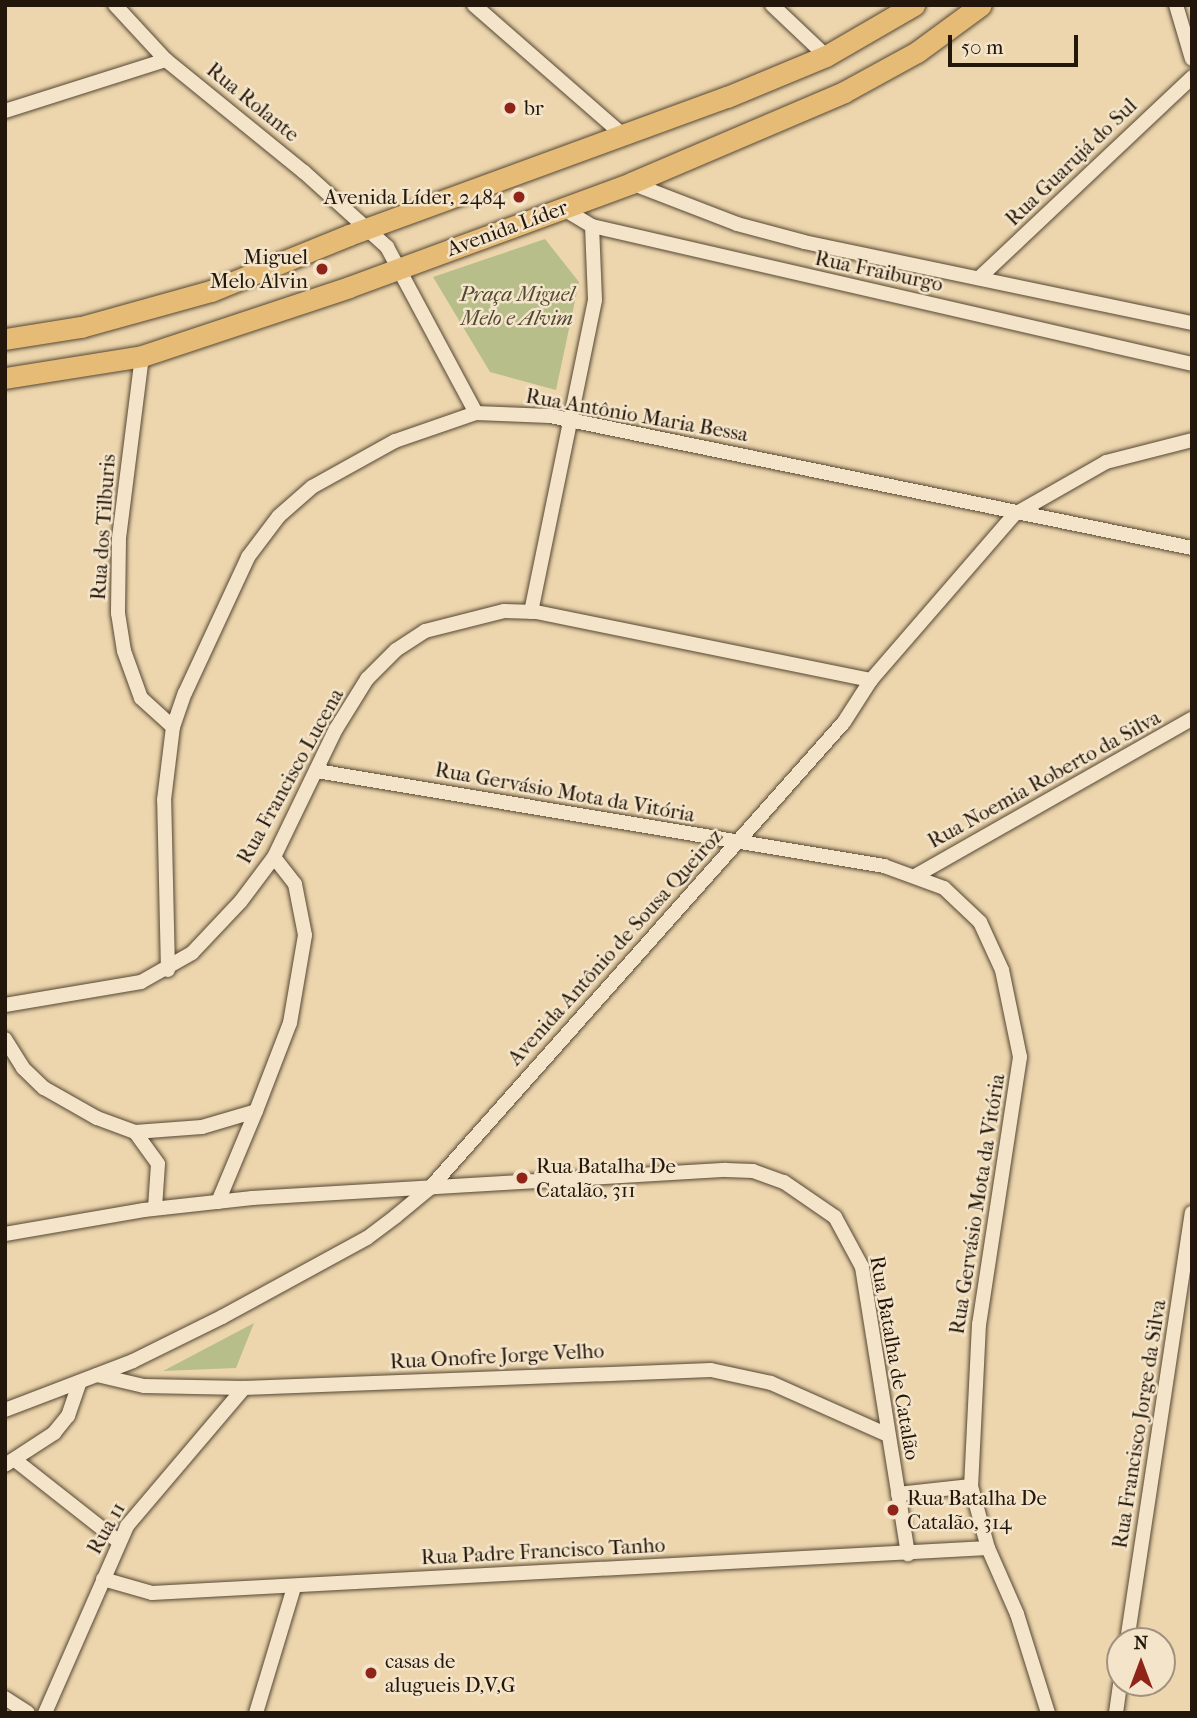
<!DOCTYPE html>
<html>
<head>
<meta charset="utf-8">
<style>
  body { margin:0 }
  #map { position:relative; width:1197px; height:1718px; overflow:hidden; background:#edd6ad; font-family:"IM FELL French Canon",serif }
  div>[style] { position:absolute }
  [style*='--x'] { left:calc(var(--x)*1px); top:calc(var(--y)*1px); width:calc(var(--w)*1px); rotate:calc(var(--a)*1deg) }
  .green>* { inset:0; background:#b8be8a }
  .roads { filter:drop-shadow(0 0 2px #564734) drop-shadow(0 0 2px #564734) }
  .street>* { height:14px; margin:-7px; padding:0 7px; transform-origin:7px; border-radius:7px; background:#f3e4ca }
  .primary>* { height:21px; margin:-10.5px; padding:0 10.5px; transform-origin:10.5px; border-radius:10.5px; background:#e6bb76 }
  .dots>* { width:19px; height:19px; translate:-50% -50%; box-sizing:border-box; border:4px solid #f3e4ca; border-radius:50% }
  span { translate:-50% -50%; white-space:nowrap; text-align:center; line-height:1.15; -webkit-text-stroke:5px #f3e4ca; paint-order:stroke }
  .street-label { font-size:21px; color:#23170b }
  .poi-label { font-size:21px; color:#23170b }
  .left { translate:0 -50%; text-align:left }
  .right { translate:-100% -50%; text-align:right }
  .park-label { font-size:21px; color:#504931; font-style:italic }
  .frame { position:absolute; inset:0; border:7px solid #23170b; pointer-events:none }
  .north { position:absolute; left:1106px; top:1627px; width:70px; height:70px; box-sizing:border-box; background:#f3e4ca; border:2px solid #a0927e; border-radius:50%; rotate:0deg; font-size:19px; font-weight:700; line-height:28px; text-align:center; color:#23170b }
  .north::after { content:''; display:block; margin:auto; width:24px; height:32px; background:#8f2418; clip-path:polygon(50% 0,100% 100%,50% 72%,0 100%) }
  .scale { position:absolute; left:948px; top:35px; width:130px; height:32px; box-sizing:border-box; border:4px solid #23170b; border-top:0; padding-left:9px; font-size:21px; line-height:24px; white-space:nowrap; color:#23170b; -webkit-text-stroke:5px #f3e4ca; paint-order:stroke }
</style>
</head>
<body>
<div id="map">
  <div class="green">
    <i style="clip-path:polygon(545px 239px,579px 282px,556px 390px,490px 372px,433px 277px)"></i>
    <i style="clip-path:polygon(254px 1323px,236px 1368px,163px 1371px)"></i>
  </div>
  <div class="roads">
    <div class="street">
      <i style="--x:115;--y:5;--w:75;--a:47.2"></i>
      <i style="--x:166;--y:60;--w:178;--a:39.1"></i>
      <i style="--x:304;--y:172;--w:112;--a:42.1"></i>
      <i style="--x:387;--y:247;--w:188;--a:61.8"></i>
      <i style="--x:474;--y:5;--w:199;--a:41.1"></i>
      <i style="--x:772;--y:5;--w:74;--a:43.4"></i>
      <i style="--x:1176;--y:5;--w:56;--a:73.5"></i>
      <i style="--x:5;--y:111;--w:169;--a:-17.6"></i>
      <i style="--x:631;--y:183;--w:114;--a:21.1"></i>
      <i style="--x:737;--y:224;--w:69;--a:15"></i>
      <i style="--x:804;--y:242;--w:396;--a:11.8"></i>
      <i style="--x:562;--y:208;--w:35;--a:31"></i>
      <i style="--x:592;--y:226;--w:616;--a:12.95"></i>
      <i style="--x:979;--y:278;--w:293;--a:-43.3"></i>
      <i style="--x:142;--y:356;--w:184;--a:97.2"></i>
      <i style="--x:119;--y:539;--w:74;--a:90.8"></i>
      <i style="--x:118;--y:613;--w:38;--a:81"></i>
      <i style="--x:124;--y:651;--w:50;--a:70.1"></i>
      <i style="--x:141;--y:698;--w:43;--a:42.2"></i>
      <i style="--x:531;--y:612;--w:318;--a:-78.4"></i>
      <i style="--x:595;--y:300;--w:74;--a:-92.3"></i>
      <i style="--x:317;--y:771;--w:575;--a:9.51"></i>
      <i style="--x:884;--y:866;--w:64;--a:20.1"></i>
      <i style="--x:944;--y:888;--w:50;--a:43.4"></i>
      <i style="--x:980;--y:922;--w:53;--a:65.4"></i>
      <i style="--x:1002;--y:970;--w:89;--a:78.3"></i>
      <i style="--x:1020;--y:1057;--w:270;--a:98.7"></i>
      <i style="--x:979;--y:1324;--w:162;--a:92.8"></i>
      <i style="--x:971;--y:1486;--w:64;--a:74.7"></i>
      <i style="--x:988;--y:1548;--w:72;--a:66.3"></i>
      <i style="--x:1017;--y:1614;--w:104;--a:72.6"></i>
      <i style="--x:917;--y:875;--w:316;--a:-29.6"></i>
      <i style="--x:168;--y:970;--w:170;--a:-91.3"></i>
      <i style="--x:164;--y:800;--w:74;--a:-83"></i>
      <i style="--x:173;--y:727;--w:36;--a:-71"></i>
      <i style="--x:185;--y:693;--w:150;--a:-65.1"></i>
      <i style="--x:248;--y:557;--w:51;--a:-52.9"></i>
      <i style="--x:279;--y:516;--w:44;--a:-41.3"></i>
      <i style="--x:312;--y:487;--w:95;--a:-29"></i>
      <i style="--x:395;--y:441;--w:86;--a:-19.1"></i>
      <i style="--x:476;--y:413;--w:74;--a:2.3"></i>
      <i style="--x:550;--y:416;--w:655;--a:11.62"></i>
      <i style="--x:5;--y:1005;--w:138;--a:-9.6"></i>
      <i style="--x:141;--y:982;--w:59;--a:-29.6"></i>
      <i style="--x:192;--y:953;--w:71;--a:-46.7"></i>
      <i style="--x:241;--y:901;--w:55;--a:-53.1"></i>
      <i style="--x:274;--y:857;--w:142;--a:-64.2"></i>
      <i style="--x:336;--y:729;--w:59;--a:-58.2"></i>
      <i style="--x:367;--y:679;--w:41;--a:-45"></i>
      <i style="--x:396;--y:650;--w:35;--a:-33"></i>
      <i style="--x:425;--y:631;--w:81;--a:-14.2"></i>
      <i style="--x:504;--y:611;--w:32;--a:2"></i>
      <i style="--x:536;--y:612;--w:342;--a:11.5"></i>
      <i style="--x:5;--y:1039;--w:34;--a:58"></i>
      <i style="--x:23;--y:1068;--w:29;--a:44"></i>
      <i style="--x:44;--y:1088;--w:61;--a:29.5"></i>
      <i style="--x:97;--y:1118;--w:40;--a:20.2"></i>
      <i style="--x:135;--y:1132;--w:67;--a:-4.3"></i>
      <i style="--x:202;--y:1127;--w:56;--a:-16.5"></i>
      <i style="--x:256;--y:1111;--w:94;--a:-68.9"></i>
      <i style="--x:290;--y:1023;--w:89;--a:-80.3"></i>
      <i style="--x:305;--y:935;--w:52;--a:-101.1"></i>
      <i style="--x:295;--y:884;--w:34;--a:-128"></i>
      <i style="--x:135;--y:1132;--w:39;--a:54"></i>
      <i style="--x:158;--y:1164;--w:44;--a:93.9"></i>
      <i style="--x:218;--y:1202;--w:99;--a:-67.3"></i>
      <i style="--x:5;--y:1234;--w:141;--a:-9.8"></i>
      <i style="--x:144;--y:1210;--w:109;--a:-6.3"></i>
      <i style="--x:252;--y:1198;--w:475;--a:-3.4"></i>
      <i style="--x:726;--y:1170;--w:27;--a:2"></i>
      <i style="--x:753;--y:1171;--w:33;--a:20"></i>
      <i style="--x:784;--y:1182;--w:62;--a:34.5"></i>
      <i style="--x:835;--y:1217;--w:57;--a:61.6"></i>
      <i style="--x:862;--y:1267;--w:291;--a:80.9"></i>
      <i style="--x:97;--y:1375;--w:48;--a:13.2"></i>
      <i style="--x:144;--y:1386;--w:100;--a:1.1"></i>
      <i style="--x:244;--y:1388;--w:467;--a:-2.2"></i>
      <i style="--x:711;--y:1370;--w:61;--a:12.2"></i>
      <i style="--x:771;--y:1383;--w:128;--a:24"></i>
      <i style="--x:5;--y:1410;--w:137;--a:-20.9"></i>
      <i style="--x:133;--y:1361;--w:99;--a:-26.3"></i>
      <i style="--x:222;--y:1317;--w:165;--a:-28.6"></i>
      <i style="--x:367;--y:1238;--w:36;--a:-37"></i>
      <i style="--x:396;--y:1216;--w:44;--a:-39.5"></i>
      <i style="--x:430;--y:1188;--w:623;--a:-48.38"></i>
      <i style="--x:844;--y:722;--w:50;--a:-57.3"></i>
      <i style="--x:871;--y:680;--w:220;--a:-49.1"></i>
      <i style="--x:1015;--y:514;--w:105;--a:-29.7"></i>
      <i style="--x:1106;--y:462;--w:89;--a:-14.3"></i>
      <i style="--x:15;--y:1460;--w:131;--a:38.2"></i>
      <i style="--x:5;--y:1465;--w:59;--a:-33.1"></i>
      <i style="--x:54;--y:1433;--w:22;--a:-51"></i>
      <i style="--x:68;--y:1416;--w:36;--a:-71"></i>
      <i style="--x:898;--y:1494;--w:73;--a:-6.3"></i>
      <i style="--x:103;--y:1579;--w:51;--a:15.9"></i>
      <i style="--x:152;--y:1593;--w:837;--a:-3.08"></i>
      <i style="--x:1127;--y:1641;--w:433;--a:-81.4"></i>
      <i style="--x:5;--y:1698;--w:27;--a:33"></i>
      <i style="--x:45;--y:1713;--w:204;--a:-66.3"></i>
      <i style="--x:127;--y:1526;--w:181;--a:-49.7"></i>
      <i style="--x:256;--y:1713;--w:132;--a:-73.2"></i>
      <i style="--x:1116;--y:1713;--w:30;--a:-82"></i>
    </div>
    <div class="primary">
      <i style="--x:5;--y:339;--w:77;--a:-9"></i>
      <i style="--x:81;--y:327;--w:135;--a:-15.5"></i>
      <i style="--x:211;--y:291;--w:149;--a:-22.1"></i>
      <i style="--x:349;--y:235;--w:402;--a:-20.1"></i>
      <i style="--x:727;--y:97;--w:107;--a:-22.5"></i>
      <i style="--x:826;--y:56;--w:102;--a:-30.1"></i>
      <i style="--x:5;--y:378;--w:139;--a:-9.1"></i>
      <i style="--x:142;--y:356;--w:218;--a:-18.4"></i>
      <i style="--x:349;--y:287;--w:301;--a:-20.2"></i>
      <i style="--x:631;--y:183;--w:232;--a:-23.1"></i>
      <i style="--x:844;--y:92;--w:83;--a:-28.7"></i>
      <i style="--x:917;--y:52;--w:79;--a:-36.3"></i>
    </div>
  </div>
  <div class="dots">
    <i style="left:510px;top:108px;background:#8f2418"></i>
    <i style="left:519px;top:197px;background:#8f2418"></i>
    <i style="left:322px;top:269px;background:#8f2418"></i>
    <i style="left:522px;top:1178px;background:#8f2418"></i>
    <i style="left:893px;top:1510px;background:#8f2418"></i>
    <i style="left:371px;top:1673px;background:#8f2418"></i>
  </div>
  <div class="street-label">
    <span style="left:253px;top:102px;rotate:39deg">Rua Rolante</span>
    <span style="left:1071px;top:162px;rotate:-44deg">Rua Guarujá do Sul</span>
    <span style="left:507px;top:228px;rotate:-20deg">Avenida Líder</span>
    <span style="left:879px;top:271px;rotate:12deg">Rua Fraiburgo</span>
    <span style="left:637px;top:415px;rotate:10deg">Rua Antônio Maria Bessa</span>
    <span style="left:103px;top:527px;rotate:-86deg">Rua dos Tilburis</span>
    <span style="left:290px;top:776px;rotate:-61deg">Rua Francisco Lucena</span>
    <span style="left:1044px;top:779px;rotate:-29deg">Rua Noemia Roberto da Silva</span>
    <span style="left:565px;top:792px;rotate:10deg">Rua Gervásio Mota da Vitória</span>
    <span style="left:615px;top:947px;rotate:-48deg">Avenida Antônio de Sousa Queiroz</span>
    <span style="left:977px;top:1204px;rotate:-81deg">Rua Gervásio Mota da Vitória</span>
    <span style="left:497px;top:1356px;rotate:-3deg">Rua Onofre Jorge Velho</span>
    <span style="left:895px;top:1358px;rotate:80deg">Rua Batalha de Catalão</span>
    <span style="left:1139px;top:1424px;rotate:-81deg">Rua Francisco Jorge da Silva</span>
    <span style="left:106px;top:1528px;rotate:-61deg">Rua 11</span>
    <span style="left:543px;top:1551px;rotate:-3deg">Rua Padre Francisco Tanho</span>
  </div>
  <div class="poi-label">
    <span class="left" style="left:524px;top:108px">br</span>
    <span class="right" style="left:505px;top:197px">Avenida Líder, 2484</span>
    <span class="right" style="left:308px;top:269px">Miguel<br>Melo Alvin</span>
    <span class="left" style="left:536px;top:1178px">Rua Batalha De<br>Catalão, 311</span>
    <span class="left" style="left:907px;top:1510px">Rua Batalha De<br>Catalão, 314</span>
    <span class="left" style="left:385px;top:1673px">casas de<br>alugueis D,V,G</span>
  </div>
  <div class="park-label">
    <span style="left:517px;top:306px">Praça Miguel<br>Melo e Alvim</span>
  </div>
  <div class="frame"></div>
  <div class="north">N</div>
  <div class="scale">50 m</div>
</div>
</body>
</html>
